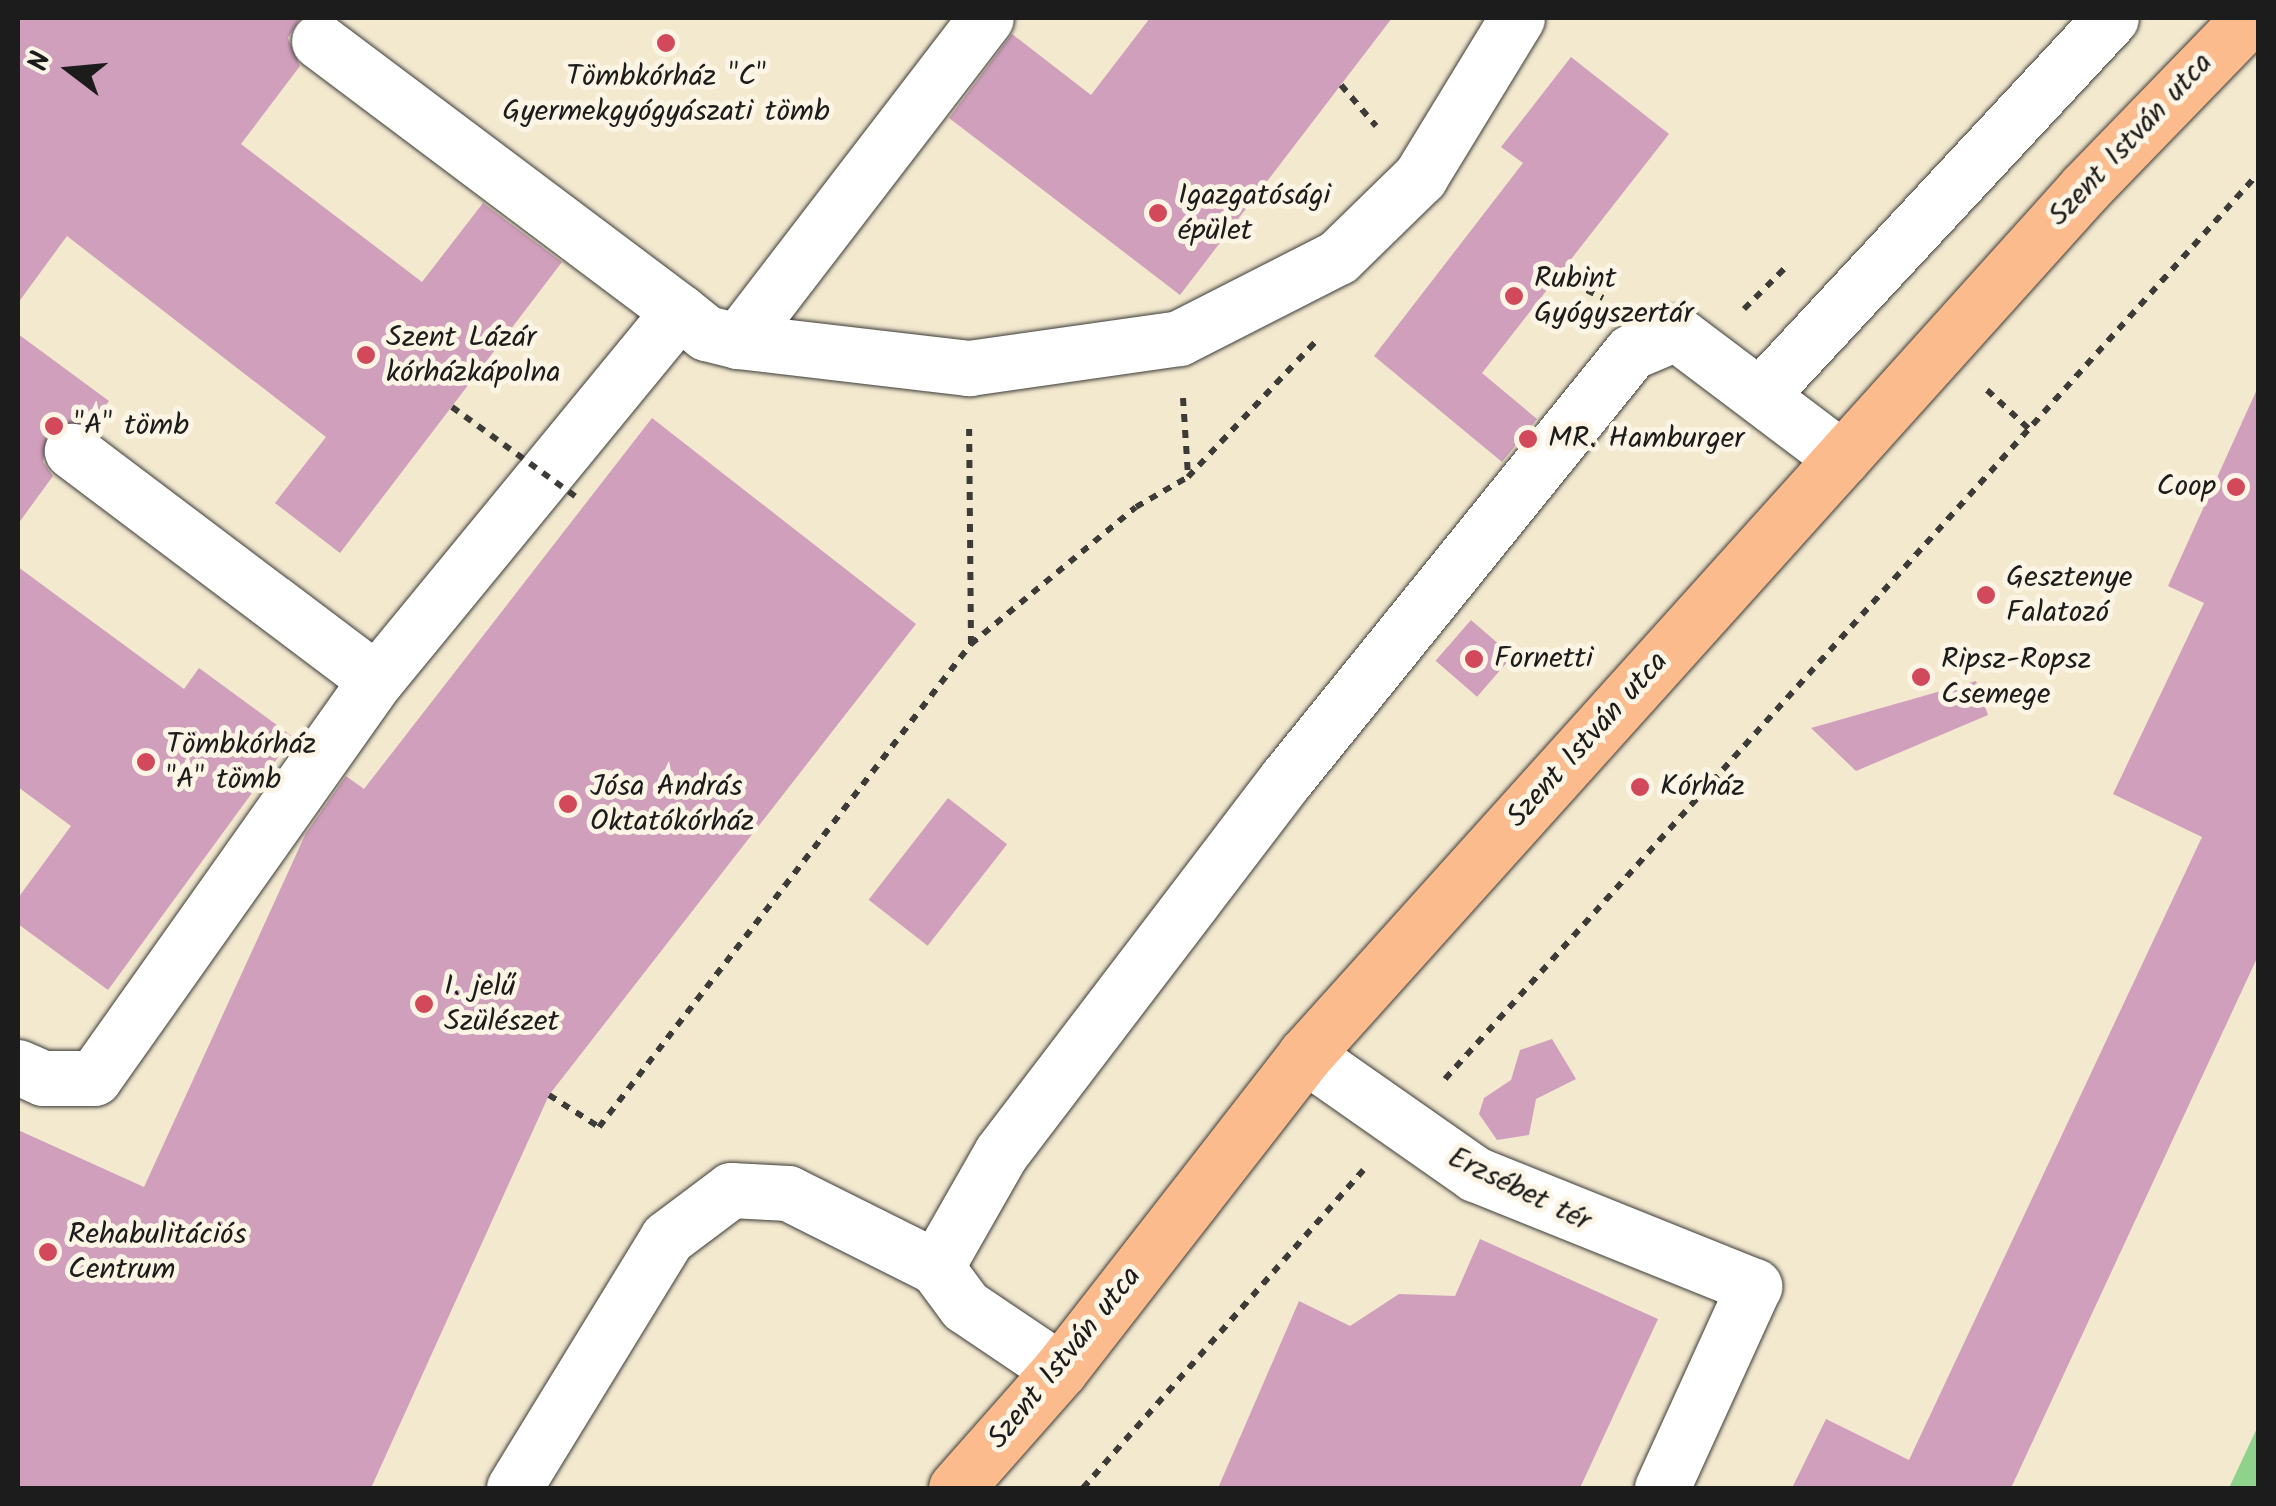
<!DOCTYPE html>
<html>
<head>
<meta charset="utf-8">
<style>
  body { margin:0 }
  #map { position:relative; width:2276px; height:1506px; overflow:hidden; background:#f3e9cf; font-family:Kalam,sans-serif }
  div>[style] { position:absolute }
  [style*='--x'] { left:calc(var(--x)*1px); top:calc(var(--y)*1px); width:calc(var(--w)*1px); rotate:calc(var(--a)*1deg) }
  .green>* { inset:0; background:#8ed28b }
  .building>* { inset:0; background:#d09fbc; transform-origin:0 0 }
  .path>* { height:6px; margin-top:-3px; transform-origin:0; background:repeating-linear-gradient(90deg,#3c3b37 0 8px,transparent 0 16px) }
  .roads { filter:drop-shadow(0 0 2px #3c3b37) drop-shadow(0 0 2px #3c3b37) }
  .minor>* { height:55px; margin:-27.5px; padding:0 27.5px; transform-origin:27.5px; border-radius:27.5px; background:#fff }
  .major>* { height:55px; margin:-27.5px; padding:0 27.5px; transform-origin:27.5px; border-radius:27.5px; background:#fbbb8c }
  .path-bridge>* { height:6px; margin-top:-3px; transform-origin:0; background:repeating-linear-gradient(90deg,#3c3b37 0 8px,transparent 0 16px) }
  .dots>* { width:28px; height:28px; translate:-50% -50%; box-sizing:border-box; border:5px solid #fcf5e5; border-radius:50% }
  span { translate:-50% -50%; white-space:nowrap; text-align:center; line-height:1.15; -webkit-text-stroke:10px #fcf5e5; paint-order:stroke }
  .poi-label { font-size:30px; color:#1c1c1c }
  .left { translate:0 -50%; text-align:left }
  .right { translate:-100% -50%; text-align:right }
  .street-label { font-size:30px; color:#1c1c1c }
  .frame { position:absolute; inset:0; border:20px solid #1c1c1c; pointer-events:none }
  .north { position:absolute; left:20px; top:20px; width:100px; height:100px; -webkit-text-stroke:8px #fcf5e5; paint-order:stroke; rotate:286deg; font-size:28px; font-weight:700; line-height:40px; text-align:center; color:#1c1c1c }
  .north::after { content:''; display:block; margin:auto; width:35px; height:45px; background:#1c1c1c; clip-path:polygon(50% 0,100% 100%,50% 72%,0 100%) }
</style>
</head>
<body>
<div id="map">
  <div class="green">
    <i style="clip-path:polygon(2258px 1426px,2258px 1488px,2229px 1488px)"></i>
  </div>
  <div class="building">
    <i style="clip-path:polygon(18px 18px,300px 18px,288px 38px,300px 66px,241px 144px,422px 282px,483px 203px,562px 262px,340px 553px,275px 503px,326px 437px,67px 236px,18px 303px)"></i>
    <i style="clip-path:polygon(1150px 18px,1392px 18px,1180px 295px,949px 118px,1012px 34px,1091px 95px)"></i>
    <i style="clip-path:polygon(1571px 57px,1669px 134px,1482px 373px,1537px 419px,1502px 462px,1374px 356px,1523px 163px,1501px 147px)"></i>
    <i style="clip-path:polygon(18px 334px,109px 401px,90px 426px,61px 422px,47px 433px,43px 462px,53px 476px,18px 524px)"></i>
    <i style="clip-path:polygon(2258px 387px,2258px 956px,2011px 1488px,1792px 1488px,1826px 1419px,1909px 1460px,2202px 837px,2113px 794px,2204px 603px,2168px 586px)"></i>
    <i style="clip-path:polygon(652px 418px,916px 624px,549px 1095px,371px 1488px,18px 1488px,18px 1130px,144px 1187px,306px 833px,346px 776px,364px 789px)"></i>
    <i style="clip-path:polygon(18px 567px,184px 689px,199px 668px,293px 737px,108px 990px,18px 924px,18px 898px,71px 826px,18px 787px)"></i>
    <i style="left:1471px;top:620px;width:55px;height:54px;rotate:41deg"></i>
    <i style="clip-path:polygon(1976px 681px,1988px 715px,1856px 771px,1811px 728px)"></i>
    <i style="left:948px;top:798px;width:75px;height:129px;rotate:38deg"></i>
    <i style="clip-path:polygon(1552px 1039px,1576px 1079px,1536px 1099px,1529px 1135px,1497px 1140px,1479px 1114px,1484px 1098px,1511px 1080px,1520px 1050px)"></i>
    <i style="clip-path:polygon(1480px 1239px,1658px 1319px,1580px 1488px,1218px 1488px,1299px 1301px,1350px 1326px,1399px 1294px,1455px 1296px)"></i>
  </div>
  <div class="path">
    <i style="--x:1341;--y:85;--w:54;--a:49.5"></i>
    <i style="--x:1558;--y:276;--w:50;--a:26.1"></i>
    <i style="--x:1744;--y:309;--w:58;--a:-45"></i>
    <i style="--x:1987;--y:390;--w:59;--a:42.9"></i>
    <i style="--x:1183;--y:398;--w:77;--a:86.3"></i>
    <i style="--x:971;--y:644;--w:214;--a:-39.7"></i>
    <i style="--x:1136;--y:507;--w:60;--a:-30"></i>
    <i style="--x:1188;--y:477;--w:185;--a:-46.7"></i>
    <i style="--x:1445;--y:1079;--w:1217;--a:-48.07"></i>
    <i style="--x:549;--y:1095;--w:59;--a:32.6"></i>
    <i style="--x:599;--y:1127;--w:610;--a:-52.4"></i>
    <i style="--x:971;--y:644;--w:215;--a:-90.5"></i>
    <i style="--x:1083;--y:1488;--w:424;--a:-48.6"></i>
  </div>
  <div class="roads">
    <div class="minor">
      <i style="--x:319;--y:41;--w:450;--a:36.9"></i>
      <i style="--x:738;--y:341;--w:233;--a:6.7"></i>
      <i style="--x:969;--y:368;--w:212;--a:-8.1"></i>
      <i style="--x:1179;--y:338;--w:178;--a:-27"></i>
      <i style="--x:1338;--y:257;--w:115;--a:-44.3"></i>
      <i style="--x:1420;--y:177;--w:186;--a:-58.6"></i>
      <i style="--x:1762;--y:393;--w:512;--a:-47.06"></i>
      <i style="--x:376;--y:680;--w:477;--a:-50.6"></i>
      <i style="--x:679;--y:311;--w:35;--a:39"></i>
      <i style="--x:706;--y:333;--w:33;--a:14"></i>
      <i style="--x:738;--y:341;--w:407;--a:-52.5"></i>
      <i style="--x:1305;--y:1055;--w:208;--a:35"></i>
      <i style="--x:1475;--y:1174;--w:301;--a:21.9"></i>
      <i style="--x:1754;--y:1286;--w:222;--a:114.5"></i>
      <i style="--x:18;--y:1067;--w:27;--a:24"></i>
      <i style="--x:43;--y:1078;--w:51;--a:0"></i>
      <i style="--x:94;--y:1078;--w:488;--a:-54.7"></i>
      <i style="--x:376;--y:680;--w:381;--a:-143"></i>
      <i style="--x:1060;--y:1370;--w:115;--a:-146"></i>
      <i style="--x:965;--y:1306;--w:49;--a:-126.6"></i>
      <i style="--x:936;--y:1267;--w:131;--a:-60.3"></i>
      <i style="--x:1001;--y:1153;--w:470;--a:-52.7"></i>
      <i style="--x:1286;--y:779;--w:549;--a:-51.06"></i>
      <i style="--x:1631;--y:352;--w:49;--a:-22.9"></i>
      <i style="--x:1676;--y:333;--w:208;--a:37"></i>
      <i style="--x:514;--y:1488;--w:293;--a:-58.5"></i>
      <i style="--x:667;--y:1238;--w:80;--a:-36.9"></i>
      <i style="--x:731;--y:1190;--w:57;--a:3"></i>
      <i style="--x:788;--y:1193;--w:165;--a:26.6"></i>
    </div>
    <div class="major">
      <i style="--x:956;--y:1488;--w:157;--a:-48.6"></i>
      <i style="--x:1060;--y:1370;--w:399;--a:-52.1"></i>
      <i style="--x:1305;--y:1055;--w:1168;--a:-48.02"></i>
      <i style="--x:2086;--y:187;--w:235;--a:-45.9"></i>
    </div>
  </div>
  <div class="path-bridge">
    <i style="--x:452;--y:407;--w:160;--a:35.9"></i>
  </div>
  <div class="dots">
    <i style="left:666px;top:43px;background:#d1495b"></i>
    <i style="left:1158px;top:213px;background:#d1495b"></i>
    <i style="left:1514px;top:296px;background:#d1495b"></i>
    <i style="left:366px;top:355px;background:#d1495b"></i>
    <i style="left:54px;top:426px;background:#d1495b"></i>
    <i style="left:1528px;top:439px;background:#d1495b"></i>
    <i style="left:2236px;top:487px;background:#d1495b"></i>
    <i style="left:1986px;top:595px;background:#d1495b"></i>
    <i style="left:1474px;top:659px;background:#d1495b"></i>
    <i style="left:1921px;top:677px;background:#d1495b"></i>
    <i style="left:146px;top:762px;background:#d1495b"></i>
    <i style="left:1640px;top:787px;background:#d1495b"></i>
    <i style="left:568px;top:804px;background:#d1495b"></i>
    <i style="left:424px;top:1004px;background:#d1495b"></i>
    <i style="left:48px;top:1252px;background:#d1495b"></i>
  </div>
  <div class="poi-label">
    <span style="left:666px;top:94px">Tömbkórház "C"<br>Gyermekgyógyászati tömb</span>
    <span class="left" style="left:1178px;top:213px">Igazgatósági<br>épület</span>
    <span class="left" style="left:1534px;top:296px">Rubint<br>Gyógyszertár</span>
    <span class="left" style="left:386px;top:355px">Szent Lázár<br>kórházkápolna</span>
    <span class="left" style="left:74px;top:426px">"A" tömb</span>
    <span class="left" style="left:1548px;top:439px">MR. Hamburger</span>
    <span class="right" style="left:2216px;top:487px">Coop</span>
    <span class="left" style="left:2006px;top:595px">Gesztenye<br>Falatozó</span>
    <span class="left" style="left:1494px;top:659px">Fornetti</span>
    <span class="left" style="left:1941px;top:677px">Ripsz-Ropsz<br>Csemege</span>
    <span class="left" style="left:166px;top:762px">Tömbkórház<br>"A" tömb</span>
    <span class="left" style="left:590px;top:804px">Jósa András<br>Oktatókórház</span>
    <span class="left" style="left:1660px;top:787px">Kórház</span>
    <span class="left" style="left:444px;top:1004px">I. jelű<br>Szülészet</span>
    <span class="left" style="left:68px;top:1252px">Rehabulitációs<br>Centrum</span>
  </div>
  <div class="street-label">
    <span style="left:2131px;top:140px;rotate:-47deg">Szent István utca</span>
    <span style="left:1588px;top:740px;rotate:-48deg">Szent István utca</span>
    <span style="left:1519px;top:1190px;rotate:26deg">Erzsébet tér</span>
    <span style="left:1065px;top:1358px;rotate:-51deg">Szent István utca</span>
  </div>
  <div class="frame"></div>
  <div class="north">N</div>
</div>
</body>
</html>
